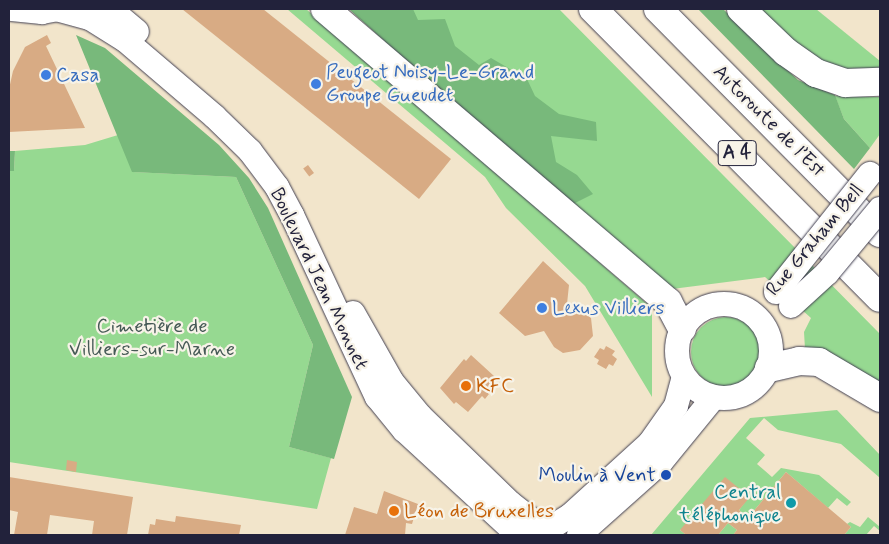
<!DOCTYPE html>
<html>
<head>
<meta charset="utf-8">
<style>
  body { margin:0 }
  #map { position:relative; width:889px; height:544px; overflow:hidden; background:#f2e5cb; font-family:Mynerve,sans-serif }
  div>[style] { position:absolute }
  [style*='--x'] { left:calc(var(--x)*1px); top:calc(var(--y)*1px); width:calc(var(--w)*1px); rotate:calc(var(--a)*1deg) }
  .green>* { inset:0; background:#96d991 }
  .round { border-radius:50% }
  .forest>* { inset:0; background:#78b97b }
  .building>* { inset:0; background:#d8ab84; transform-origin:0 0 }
  .roads { filter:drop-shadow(0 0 1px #413f51) drop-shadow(0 0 1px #413f51) }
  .secondary>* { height:24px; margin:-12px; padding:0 12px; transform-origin:12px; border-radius:12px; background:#fff }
  .secondary>.ring { margin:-12px; padding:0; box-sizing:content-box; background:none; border:24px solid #fff; border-radius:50% }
  .highway>* { height:28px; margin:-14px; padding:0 14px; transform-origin:14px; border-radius:14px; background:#fff }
  .bridges { filter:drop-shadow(0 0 1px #413f51) drop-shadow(0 0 1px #413f51) }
  .secondary-bridge>* { height:24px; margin:-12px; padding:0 12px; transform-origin:12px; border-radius:12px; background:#fff }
  .dots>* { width:14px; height:14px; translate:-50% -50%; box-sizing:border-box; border:2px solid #f7f3e8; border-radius:50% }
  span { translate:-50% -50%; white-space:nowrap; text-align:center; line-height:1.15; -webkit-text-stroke:4.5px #f7f3e8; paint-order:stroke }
  .shield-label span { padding:1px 4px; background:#f7f3e8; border:1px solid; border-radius:4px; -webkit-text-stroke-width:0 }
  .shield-label { font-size:19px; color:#22223b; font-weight:700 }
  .shop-label { font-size:20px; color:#366cbe }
  .left { translate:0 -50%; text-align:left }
  .street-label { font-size:20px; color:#22223b }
  .park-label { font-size:20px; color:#455955 }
  .food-label { font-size:20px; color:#c56008 }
  .transit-label { font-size:20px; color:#164399 }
  .right { translate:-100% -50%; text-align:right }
  .culture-label { font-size:20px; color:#0d838f }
  .frame { position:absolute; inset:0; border:10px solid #22223b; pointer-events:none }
</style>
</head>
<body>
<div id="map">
  <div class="green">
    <i style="clip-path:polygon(287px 9px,306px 9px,652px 308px,652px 397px,585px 286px,506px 208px,485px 177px)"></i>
    <i style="clip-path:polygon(349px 9px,559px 9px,880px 334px,880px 384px,805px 349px,804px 332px,811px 318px,765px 277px,672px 289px,547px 188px)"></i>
    <i style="clip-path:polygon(760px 9px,816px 9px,880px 61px,880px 72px,850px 75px,810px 56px)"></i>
    <i style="clip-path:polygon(835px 96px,880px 97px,880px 134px,870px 148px,844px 119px)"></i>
    <i style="clip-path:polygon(118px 135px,133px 172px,236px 177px,313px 345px,289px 447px,331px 458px,317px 509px,9px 462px,9px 171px,14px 171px,15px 151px,85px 145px)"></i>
    <i class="round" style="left:691px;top:317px;width:70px;height:70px"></i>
    <i style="clip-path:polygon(837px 410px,880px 455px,880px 478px,841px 444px,778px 430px,764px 418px,746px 438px,765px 455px,757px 464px,772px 477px,781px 468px,819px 475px,851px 502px,847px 506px,837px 498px,828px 508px,786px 472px,748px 518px,739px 510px,749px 497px,680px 530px,686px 535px,651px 535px,750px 418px)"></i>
    <i style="clip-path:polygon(868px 517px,880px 527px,880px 531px,874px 526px,866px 535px,844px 535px,851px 527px,847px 524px,850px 522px,860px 527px)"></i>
    <i style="clip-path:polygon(728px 523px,737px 530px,733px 535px,718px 535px)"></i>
  </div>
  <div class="forest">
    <i style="clip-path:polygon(349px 9px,413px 9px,418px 20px,445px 19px,455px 46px,479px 65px,491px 58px,527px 79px,535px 96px,559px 114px,596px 122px,597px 141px,551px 136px,556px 162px,577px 175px,593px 194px,571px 205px,547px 188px)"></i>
    <i style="clip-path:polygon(698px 9px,723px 9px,798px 80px,835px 95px,844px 119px,870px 148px,854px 169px)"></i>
    <i style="clip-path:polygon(76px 35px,105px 48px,219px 145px,249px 178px,268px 208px,352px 397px,334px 459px,289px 447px,313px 345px,236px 177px,132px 172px)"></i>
    <i style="clip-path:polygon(9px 151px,15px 151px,14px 171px,9px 171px)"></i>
  </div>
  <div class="building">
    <i style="clip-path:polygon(182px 9px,263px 9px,451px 159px,419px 199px)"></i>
    <i style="clip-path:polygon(47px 35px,51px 43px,46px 46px,85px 128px,9px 132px,9px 89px,13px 71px,25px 47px)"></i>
    <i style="left:308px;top:165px;width:10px;height:6px;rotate:53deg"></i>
    <i style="clip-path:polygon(543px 261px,569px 285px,567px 304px,576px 306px,591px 318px,593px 336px,580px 350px,563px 353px,554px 347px,544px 331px,525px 336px,499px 313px)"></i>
    <i style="clip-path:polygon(606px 346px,615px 351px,612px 355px,617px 359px,613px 366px,609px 364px,606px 369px,597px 364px,599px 360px,594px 357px,600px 348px,604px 350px)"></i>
    <i style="clip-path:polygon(471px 355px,494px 376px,486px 391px,489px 394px,485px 399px,482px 396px,468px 412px,456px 402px,454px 404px,440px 388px,464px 359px,466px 361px)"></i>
    <i style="clip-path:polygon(67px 460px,77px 462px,76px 472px,66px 470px)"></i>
    <i style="clip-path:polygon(786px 472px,851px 527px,844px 535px,733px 535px,737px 530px,728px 523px,718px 535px,686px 535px,680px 530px,725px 477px,750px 497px,739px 510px,748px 518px)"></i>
    <i style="clip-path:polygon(9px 477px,133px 497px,127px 535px,92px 535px,94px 521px,50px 515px,47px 535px,14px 535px,18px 512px,9px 510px)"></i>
    <i style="clip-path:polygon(384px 491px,418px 504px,412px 524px,406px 523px,405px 535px,345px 535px,354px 507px,377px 514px)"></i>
    <i style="clip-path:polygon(176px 516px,241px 525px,239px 535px,148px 535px,150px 524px,155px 525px,156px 519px,175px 522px)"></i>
  </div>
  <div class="roads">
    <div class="secondary">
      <i style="--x:12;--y:9;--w:30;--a:6"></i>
      <i style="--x:42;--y:12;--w:15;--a:-11"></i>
      <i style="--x:56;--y:9;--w:35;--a:15"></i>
      <i style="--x:90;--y:18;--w:41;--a:32.2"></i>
      <i style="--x:125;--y:40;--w:118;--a:40.5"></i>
      <i style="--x:215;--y:117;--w:49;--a:44.2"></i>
      <i style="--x:250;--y:151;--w:45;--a:53.1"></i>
      <i style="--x:277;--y:187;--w:32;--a:62"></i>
      <i style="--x:292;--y:215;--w:201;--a:65"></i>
      <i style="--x:377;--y:397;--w:43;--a:50.7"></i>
      <i style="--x:404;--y:430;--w:155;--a:42.6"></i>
      <i style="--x:110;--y:9;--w:35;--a:40"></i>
      <i class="ring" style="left:677px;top:304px;width:70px;height:70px"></i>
      <i style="--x:353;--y:313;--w:79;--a:60.5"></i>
      <i style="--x:392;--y:382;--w:44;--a:50.5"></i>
      <i style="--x:420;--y:416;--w:125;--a:44"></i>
      <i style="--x:510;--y:503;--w:52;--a:38"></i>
      <i style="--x:539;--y:535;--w:38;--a:-32"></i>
      <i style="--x:571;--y:515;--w:107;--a:-42.3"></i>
      <i style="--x:650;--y:443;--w:45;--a:-54.9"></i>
      <i style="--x:676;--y:406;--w:30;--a:-75"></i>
      <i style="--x:579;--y:535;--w:110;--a:-41.7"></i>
      <i style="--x:661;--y:462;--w:84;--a:-50.8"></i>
    </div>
    <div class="highway">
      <i style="--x:325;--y:9;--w:451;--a:40.5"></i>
      <i style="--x:668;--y:302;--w:30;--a:62"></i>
      <i style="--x:593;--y:9;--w:407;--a:45.2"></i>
      <i style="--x:658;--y:9;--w:315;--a:45.3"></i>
      <i style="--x:741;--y:9;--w:62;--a:43.7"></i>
      <i style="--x:786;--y:52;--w:37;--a:35"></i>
      <i style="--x:816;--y:73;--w:31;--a:19"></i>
      <i style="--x:845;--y:83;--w:35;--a:-2"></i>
      <i style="--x:769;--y:368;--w:31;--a:-13"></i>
      <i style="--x:799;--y:361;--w:20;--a:3"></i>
      <i style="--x:819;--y:362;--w:71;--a:30.5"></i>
    </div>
  </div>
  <div class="bridges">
    <div class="secondary-bridge">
      <i style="--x:776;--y:292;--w:151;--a:-51.5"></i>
      <i style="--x:791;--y:306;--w:49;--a:-42.5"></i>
      <i style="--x:827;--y:273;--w:83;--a:-50.4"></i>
    </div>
  </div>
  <div class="dots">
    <i style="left:46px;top:75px;background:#3f7fe0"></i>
    <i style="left:316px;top:84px;background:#3f7fe0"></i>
    <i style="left:542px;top:308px;background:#3f7fe0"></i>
    <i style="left:466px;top:386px;background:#e8710a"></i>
    <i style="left:666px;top:475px;background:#1a4fb4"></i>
    <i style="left:791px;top:503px;background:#0f9aa8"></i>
    <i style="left:394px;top:511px;background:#e8710a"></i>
  </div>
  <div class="shield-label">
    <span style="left:737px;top:153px">A 4</span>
  </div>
  <div class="shop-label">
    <span class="left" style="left:326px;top:84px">Peugeot Noisy-Le-Grand<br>Groupe Gueudet</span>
    <span class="left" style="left:56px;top:75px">Casa</span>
    <span class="left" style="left:552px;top:308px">Lexus Villiers</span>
  </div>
  <div class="street-label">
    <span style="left:769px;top:121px;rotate:45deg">Autoroute de l’Est</span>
    <span style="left:815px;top:240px;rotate:-50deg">Rue Graham Bell</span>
    <span style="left:319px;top:279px;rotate:64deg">Boulevard Jean Monnet</span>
  </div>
  <div class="park-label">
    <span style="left:152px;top:338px">Cimetière de<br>Villiers-sur-Marne</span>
  </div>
  <div class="food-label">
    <span class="left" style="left:476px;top:386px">KFC</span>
    <span class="left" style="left:404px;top:511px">Léon de Bruxelles</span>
  </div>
  <div class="transit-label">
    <span class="right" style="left:656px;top:475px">Moulin à Vent</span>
  </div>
  <div class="culture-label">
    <span class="right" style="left:781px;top:504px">Central<br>téléphonique</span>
  </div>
  <div class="frame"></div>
</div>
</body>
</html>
